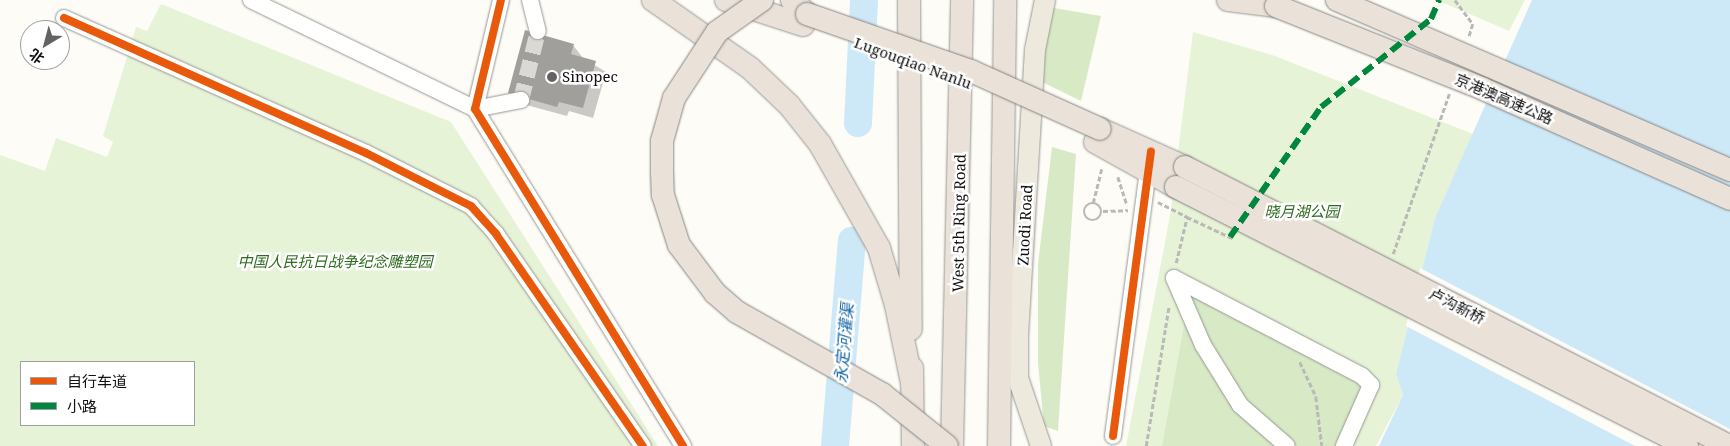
<!DOCTYPE html>
<html>
<head>
<meta charset="utf-8">
<style>
  body { margin:0 }
  #map { position:relative; width:1730px; height:446px; overflow:hidden; background:#fdfcf7; font-family:"Noto Serif","Noto Sans SC",serif }
  div>[style] { position:absolute }
  [style*='--x'] { left:calc(var(--x)*1px); top:calc(var(--y)*1px); width:calc(var(--w)*1px); rotate:calc(var(--a)*1deg) }
  .green>* { inset:0; background:#e7f3d7 }
  .forest>* { inset:0; background:#d8eac5 }
  .water>* { inset:0; background:#cde8f7 }
  .pier>* { inset:0; background:#fdfcf7 }
  .shadow>* { inset:0; background:#0003 }
  .river>* { height:28px; margin:-14px; padding:0 14px; transform-origin:14px; border-radius:14px; background:#cde8f7 }
  .building>* { inset:0; background:#a19f9c }
  .minor-tunnel>* { height:16px; margin-top:-8px; transform-origin:0; background:repeating-linear-gradient(90deg,#dad9d4 0 16px,transparent 0 24px) }
  .path>* { height:2.5px; margin-top:-1.25px; transform-origin:0; background:repeating-linear-gradient(90deg,#b9b9b8 0 5px,transparent 0 7.5px) }
  .path>.ring { margin:-1.25px; padding:0; box-sizing:content-box; background:none; border:2.5px solid #b9b9b8; border-radius:50% }
  .roads { filter:drop-shadow(0 0 1px #979795) drop-shadow(0 0 1px #979795) }
  .minor>* { height:16px; margin:-8px; padding:0 8px; transform-origin:8px; border-radius:8px; background:#fffffe }
  .major>* { height:20px; margin:-10px; padding:0 10px; transform-origin:10px; border-radius:10px; background:#ede9dc }
  .highway>* { height:22px; margin:-11px; padding:0 11px; transform-origin:11px; border-radius:11px; background:#eae1d8 }
  .bridges { filter:drop-shadow(0 0 1px #858482) drop-shadow(0 0 1px #858482) }
  .highway-bridge>* { height:22px; margin:-11px; padding:0 11px; transform-origin:11px; border-radius:11px; background:#eae1d8 }
  .quiet>* { height:6px; margin-top:-3px; transform-origin:0; background:repeating-linear-gradient(90deg,#00873e 0 12px,transparent 0 18px) }
  .cycleway>* { height:8px; margin:-4px; padding:0 4px; transform-origin:4px; border-radius:4px; background:#e8590c }
  .dots>* { width:14px; height:14px; translate:-50% -50%; box-sizing:border-box; border:2px solid #fff; border-radius:50% }
  span { translate:-50% -50%; white-space:nowrap; text-align:center; line-height:1.15; -webkit-text-stroke:5px #fff; paint-order:stroke }
  .street-label { font-size:15px; color:#111 }
  .poi-label { font-size:15px; color:#111 }
  .left { translate:0 -50%; text-align:left }
  .park-label { font-size:15px; color:#2f6b1f; font-style:italic }
  .water-label { font-size:16px; color:#1768a6; font-style:italic }
  .legend { position:absolute; left:20px; top:361px; width:175px; height:65px; box-sizing:border-box; background:#fff; border:1px solid #a0a0a0; margin:0; padding:6px 9px; list-style:none; font-size:15px; color:#111 }
  .legend li { display:flex; align-items:center; gap:10px; height:25px }
  .legend b { width:25px; border:1px solid #a0a0a0 }
  .north { position:absolute; left:20px; top:20px; width:50px; height:50px; box-sizing:border-box; background:#fff; border:1px solid #a0a0a0; border-radius:50%; rotate:217deg; font-size:14px; font-weight:700; line-height:20px; text-align:center; color:#111 }
  .north::after { content:''; display:block; margin:auto; width:18px; height:22px; background:#646362; clip-path:polygon(50% 0,100% 100%,50% 72%,0 100%) }
</style>
</head>
<body>
<div id="map">
  <div class="green">
    <i style="clip-path:polygon(1437px 0,1525px 0,1509px 31px)"></i>
    <i style="clip-path:polygon(evenodd,161px 4px,451px 122px,658px 446px,0 446px,0 155px,45px 171px,56px 138px,107px 157px,113px 142px,103px 136px,136px 27px,147px 31px,161px 4px,21px 362px,194px 362px,194px 425px,21px 425px,21px 362px)"></i>
    <i style="clip-path:polygon(1193px 32px,1275px 56px,1473px 134px,1435px 218px,1396px 374px,1403px 395px,1376px 446px,1126px 446px,1170px 216px)"></i>
  </div>
  <div class="forest">
    <i style="clip-path:polygon(1048px 7px,1101px 16px,1081px 101px,1038px 80px)"></i>
    <i style="clip-path:polygon(1052px 147px,1076px 154px,1058px 431px,1044px 426px,1038px 363px,1038px 264px)"></i>
    <i style="clip-path:polygon(1190px 293px,1365px 387px,1335px 446px,1162px 446px)"></i>
  </div>
  <div class="water">
    <i style="clip-path:polygon(1532px 0,1730px 0,1730px 446px,1379px 446px,1403px 395px,1396px 374px,1435px 218px)"></i>
  </div>
  <div class="pier">
    <i style="clip-path:polygon(1420px 268px,1730px 429px,1730px 446px,1635px 446px,1406px 326px)"></i>
  </div>
  <div class="shadow">
    <i style="clip-path:polygon(573px 45px,583px 58px,606px 72px,593px 118px,569px 111px,567px 116px,519px 103px,509px 93px)"></i>
  </div>
  <div class="river">
    <i style="--x:858;--y:123;--w:123;--a:-87.2"></i>
    <i style="--x:835;--y:446;--w:206;--a:-85.3"></i>
  </div>
  <div class="building">
    <i style="clip-path:polygon(525px 30px,574px 44px,571px 54px,596px 61px,583px 108px,559px 102px,557px 107px,508px 93px)"></i>
  </div>
  <div class="minor-tunnel">
    <i style="--x:521;--y:100;--w:71;--a:-76.2"></i>
  </div>
  <div class="path">
    <i style="--x:1455;--y:0;--w:30;--a:53"></i>
    <i style="--x:1473;--y:24;--w:14;--a:107"></i>
    <i style="--x:1118;--y:177;--w:29;--a:72"></i>
    <i style="--x:1158;--y:202;--w:33;--a:27"></i>
    <i class="ring" style="left:1084px;top:203px;width:15.5px;height:15.5px"></i>
    <i style="--x:1093;--y:203;--w:37;--a:-76"></i>
    <i style="--x:1103;--y:211;--w:25;--a:-2"></i>
    <i style="--x:1393;--y:254;--w:170;--a:-70.7"></i>
    <i style="--x:1176;--y:263;--w:47;--a:-76.6"></i>
    <i style="--x:1187;--y:217;--w:50;--a:25"></i>
    <i style="--x:1300;--y:362;--w:38;--a:65"></i>
    <i style="--x:1316;--y:397;--w:49;--a:83"></i>
    <i style="--x:1146;--y:446;--w:142;--a:-80.7"></i>
  </div>
  <div class="roads">
    <div class="minor">
      <i style="--x:251;--y:0;--w:249;--a:25.9"></i>
      <i style="--x:475;--y:109;--w:396;--a:58.3"></i>
      <i style="--x:530;--y:0;--w:32;--a:76"></i>
      <i style="--x:64;--y:18;--w:331;--a:24.1"></i>
      <i style="--x:366;--y:153;--w:118;--a:26.8"></i>
      <i style="--x:471;--y:206;--w:38;--a:48"></i>
      <i style="--x:496;--y:234;--w:258;--a:55.3"></i>
      <i style="--x:475;--y:109;--w:112;--a:-76.6"></i>
      <i style="--x:475;--y:109;--w:47;--a:-11.1"></i>
      <i style="--x:1174;--y:278;--w:212;--a:27.5"></i>
      <i style="--x:1362;--y:376;--w:13;--a:45"></i>
      <i style="--x:1371;--y:385;--w:67;--a:113.9"></i>
      <i style="--x:1174;--y:278;--w:73;--a:66.6"></i>
      <i style="--x:1203;--y:345;--w:70;--a:58.3"></i>
      <i style="--x:1240;--y:405;--w:62;--a:41.1"></i>
      <i style="--x:1113;--y:436;--w:277;--a:-82.5"></i>
    </div>
    <div class="major">
      <i style="--x:1041;--y:446;--w:72;--a:-108.7"></i>
      <i style="--x:1018;--y:378;--w:42;--a:-90"></i>
      <i style="--x:1018;--y:336;--w:287;--a:-86.6"></i>
      <i style="--x:1035;--y:50;--w:51;--a:-78.7"></i>
    </div>
    <div class="highway">
      <i style="--x:653;--y:0;--w:118;--a:35"></i>
      <i style="--x:750;--y:68;--w:54;--a:43.5"></i>
      <i style="--x:789;--y:105;--w:50;--a:51.5"></i>
      <i style="--x:820;--y:144;--w:120;--a:60.4"></i>
      <i style="--x:879;--y:248;--w:59;--a:73.4"></i>
      <i style="--x:896;--y:305;--w:80;--a:78.4"></i>
      <i style="--x:726;--y:0;--w:81;--a:18"></i>
      <i style="--x:792;--y:0;--w:21;--a:43"></i>
      <i style="--x:909;--y:0;--w:329;--a:89.7"></i>
      <i style="--x:1228;--y:0;--w:48;--a:7.1"></i>
      <i style="--x:1100;--y:129;--w:93;--a:24.1"></i>
      <i style="--x:1095;--y:142;--w:93;--a:29.1"></i>
      <i style="--x:912;--y:368;--w:78;--a:89.3"></i>
      <i style="--x:952;--y:446;--w:446;--a:-88.7"></i>
      <i style="--x:999;--y:446;--w:446;--a:-89.2"></i>
    </div>
  </div>
  <div class="bridges">
    <div class="highway-bridge">
      <i style="--x:762;--y:0;--w:55;--a:144.6"></i>
      <i style="--x:717;--y:32;--w:79;--a:123.1"></i>
      <i style="--x:674;--y:98;--w:45;--a:105.6"></i>
      <i style="--x:662;--y:141;--w:31;--a:90"></i>
      <i style="--x:662;--y:172;--w:23;--a:88"></i>
      <i style="--x:663;--y:195;--w:52;--a:72.3"></i>
      <i style="--x:679;--y:245;--w:60;--a:53.1"></i>
      <i style="--x:715;--y:293;--w:29;--a:41"></i>
      <i style="--x:737;--y:312;--w:167;--a:29.5"></i>
      <i style="--x:882;--y:394;--w:83;--a:38.7"></i>
      <i style="--x:1337;--y:0;--w:428;--a:23.4"></i>
      <i style="--x:1276;--y:6;--w:223;--a:21.8"></i>
      <i style="--x:1483;--y:89;--w:270;--a:24"></i>
      <i style="--x:807;--y:14;--w:174;--a:19.2"></i>
      <i style="--x:971;--y:71;--w:141;--a:24.2"></i>
      <i style="--x:1185;--y:167;--w:611;--a:27.15"></i>
      <i style="--x:1176;--y:187;--w:573;--a:26.88"></i>
    </div>
  </div>
  <div class="quiet">
    <i style="--x:1230;--y:237;--w:159;--a:-55"></i>
    <i style="--x:1321;--y:107;--w:141;--a:-38.7"></i>
    <i style="--x:1431;--y:19;--w:21;--a:-67"></i>
  </div>
  <div class="cycleway">
    <i style="--x:501;--y:0;--w:112;--a:103.4"></i>
    <i style="--x:475;--y:109;--w:396;--a:58.3"></i>
    <i style="--x:64;--y:18;--w:331;--a:24.1"></i>
    <i style="--x:366;--y:153;--w:118;--a:26.8"></i>
    <i style="--x:471;--y:206;--w:38;--a:48"></i>
    <i style="--x:496;--y:234;--w:258;--a:55.3"></i>
    <i style="--x:1113;--y:436;--w:287;--a:-82.4"></i>
  </div>
  <div class="dots">
    <i style="left:552px;top:77px;background:#646362"></i>
  </div>
  <div class="street-label">
    <span style="left:913px;top:63px;rotate:20deg">Lugouqiao Nanlu</span>
    <span style="left:1504px;top:99px;rotate:23deg">京港澳高速公路</span>
    <span style="left:959px;top:223px;rotate:-89deg">West 5th Ring Road</span>
    <span style="left:1025px;top:225px;rotate:-87deg">Zuodi Road</span>
    <span style="left:1457px;top:306px;rotate:27deg">卢沟新桥</span>
  </div>
  <div class="poi-label">
    <span class="left" style="left:562px;top:77px">Sinopec</span>
  </div>
  <div class="park-label">
    <span style="left:1302px;top:212px">晓月湖公园</span>
    <span style="left:335px;top:262px">中国人民抗日战争纪念雕塑园</span>
  </div>
  <div class="water-label">
    <span style="left:844px;top:343px;rotate:-85deg">永定河灌渠</span>
  </div>
  <ul class="legend">
  <li><b style="height:6px;background:#e8590c"></b>自行车道</li>
  <li><b style="height:6px;background:#00873e"></b>小路</li>
  </ul>
  <div class="north">北</div>
</div>
</body>
</html>
